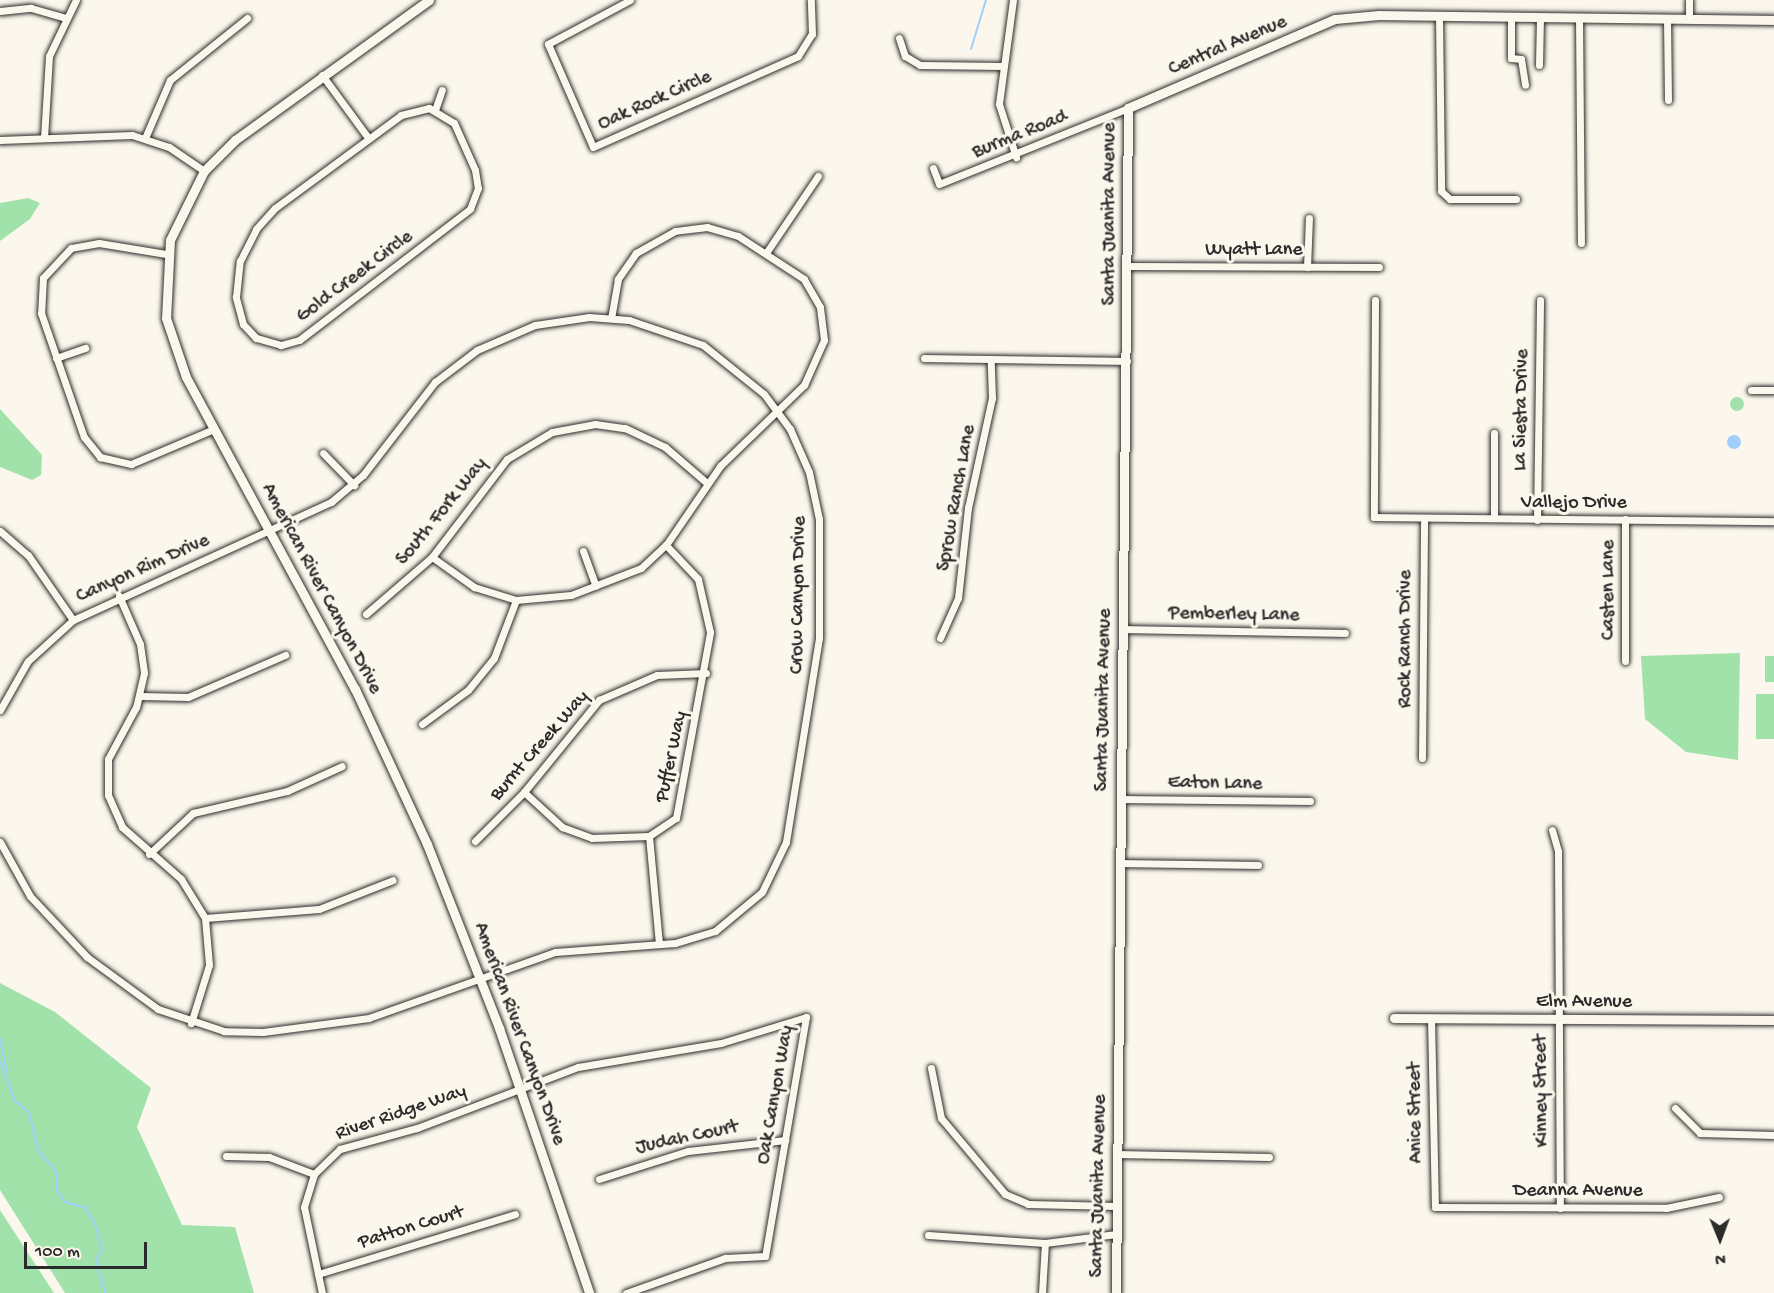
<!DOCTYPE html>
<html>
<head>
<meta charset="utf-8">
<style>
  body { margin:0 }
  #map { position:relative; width:1774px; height:1293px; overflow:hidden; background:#fbf7ec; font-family:"Gochi Hand",sans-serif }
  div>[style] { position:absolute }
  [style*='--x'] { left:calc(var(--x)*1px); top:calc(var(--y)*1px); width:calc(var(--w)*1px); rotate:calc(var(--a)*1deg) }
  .green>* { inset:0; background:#a1e2ab; transform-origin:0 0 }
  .round { border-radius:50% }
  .water>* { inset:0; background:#a1cefb }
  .stream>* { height:2px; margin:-1px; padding:0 1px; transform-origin:1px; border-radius:1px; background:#a1cefb }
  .roads { filter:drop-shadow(0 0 2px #2b2b2b) drop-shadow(0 0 2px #2b2b2b) }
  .street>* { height:7px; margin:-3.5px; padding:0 3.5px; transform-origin:3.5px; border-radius:3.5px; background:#fbf7ec }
  .secondary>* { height:9px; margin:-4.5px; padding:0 4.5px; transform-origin:4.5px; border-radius:4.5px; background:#fbf7ec }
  span { translate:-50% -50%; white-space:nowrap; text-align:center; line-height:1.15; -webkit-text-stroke:6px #fbf7ec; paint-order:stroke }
  .street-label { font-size:20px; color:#2b2b2b }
  .north { position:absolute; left:1690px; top:1209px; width:60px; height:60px; -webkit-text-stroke:4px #fbf7ec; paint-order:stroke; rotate:179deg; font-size:16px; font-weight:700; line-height:24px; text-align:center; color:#2b2b2b }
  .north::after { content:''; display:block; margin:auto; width:21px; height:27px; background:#2b2b2b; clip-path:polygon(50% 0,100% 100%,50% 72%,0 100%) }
  .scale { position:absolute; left:24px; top:1242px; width:123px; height:27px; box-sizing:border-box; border:3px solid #2b2b2b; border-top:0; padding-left:8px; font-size:18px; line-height:21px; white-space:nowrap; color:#2b2b2b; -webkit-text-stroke:4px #fbf7ec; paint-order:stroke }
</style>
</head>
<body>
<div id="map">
  <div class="green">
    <i style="clip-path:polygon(28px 198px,40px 203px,30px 219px,0 241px,0 203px)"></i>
    <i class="round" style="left:1730px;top:397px;width:14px;height:14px"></i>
    <i style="clip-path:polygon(0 409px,42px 455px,41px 475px,32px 480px,0 467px)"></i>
    <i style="clip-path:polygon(1740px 653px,1738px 760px,1686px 752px,1645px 719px,1641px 656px)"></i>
    <i style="left:1765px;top:656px;width:9px;height:26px"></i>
    <i style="left:1756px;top:694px;width:18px;height:45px"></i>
    <i style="clip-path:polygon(0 983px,55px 1012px,151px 1088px,137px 1127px,182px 1225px,235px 1227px,254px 1293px,65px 1293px,0 1190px)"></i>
    <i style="clip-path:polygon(0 1210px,54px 1293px,0 1293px)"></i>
  </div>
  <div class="water">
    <i class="round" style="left:1727px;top:435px;width:14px;height:14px"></i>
  </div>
  <div class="stream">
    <i style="--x:971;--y:49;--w:51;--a:-73"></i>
    <i style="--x:0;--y:1039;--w:34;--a:78"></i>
    <i style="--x:0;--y:1062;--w:42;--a:69"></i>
    <i style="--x:15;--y:1101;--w:18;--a:41"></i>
    <i style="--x:29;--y:1113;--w:40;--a:75.6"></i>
    <i style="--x:39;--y:1152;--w:27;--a:48"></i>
    <i style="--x:57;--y:1172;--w:17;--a:93"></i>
    <i style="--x:56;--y:1189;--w:16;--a:55"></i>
    <i style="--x:65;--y:1202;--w:22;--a:16"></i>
    <i style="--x:86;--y:1208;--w:18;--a:61"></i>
    <i style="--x:95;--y:1224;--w:27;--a:75"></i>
    <i style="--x:102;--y:1250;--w:13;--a:119"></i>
    <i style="--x:96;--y:1261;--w:33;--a:74"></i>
  </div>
  <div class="roads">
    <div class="street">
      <i style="--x:630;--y:0;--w:93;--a:151.8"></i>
      <i style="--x:548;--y:44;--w:112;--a:66.4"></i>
      <i style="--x:593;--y:147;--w:224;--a:-23.9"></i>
      <i style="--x:798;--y:56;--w:26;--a:-58"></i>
      <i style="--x:812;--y:34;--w:34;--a:-92"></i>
      <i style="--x:1013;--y:0;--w:105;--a:97.7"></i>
      <i style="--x:999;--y:104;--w:56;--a:72.2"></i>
      <i style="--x:0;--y:11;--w:31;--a:-6"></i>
      <i style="--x:31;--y:8;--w:35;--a:16"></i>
      <i style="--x:1439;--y:16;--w:175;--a:89.3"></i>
      <i style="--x:1441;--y:191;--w:12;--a:42"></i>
      <i style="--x:1450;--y:199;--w:66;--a:0"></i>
      <i style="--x:1511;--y:17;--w:41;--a:90"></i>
      <i style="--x:1511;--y:58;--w:10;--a:6"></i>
      <i style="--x:1521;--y:59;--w:26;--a:81"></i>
      <i style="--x:1579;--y:18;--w:225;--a:89.5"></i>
      <i style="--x:1667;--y:18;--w:82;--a:89.3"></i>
      <i style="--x:1689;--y:18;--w:18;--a:-90"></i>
      <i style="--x:899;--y:38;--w:19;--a:72"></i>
      <i style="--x:905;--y:56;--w:17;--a:31"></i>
      <i style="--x:920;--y:65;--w:83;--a:0.7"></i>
      <i style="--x:1539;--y:65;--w:48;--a:-88.8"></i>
      <i style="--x:322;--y:75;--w:79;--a:53.7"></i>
      <i style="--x:429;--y:108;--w:29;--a:31"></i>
      <i style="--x:454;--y:123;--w:51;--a:65.9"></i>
      <i style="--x:475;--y:170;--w:18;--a:81"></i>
      <i style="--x:478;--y:188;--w:22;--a:111"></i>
      <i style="--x:470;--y:209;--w:215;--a:142.5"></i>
      <i style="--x:299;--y:340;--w:19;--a:164"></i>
      <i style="--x:281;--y:345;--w:26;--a:-164"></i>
      <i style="--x:256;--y:338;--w:19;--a:-133"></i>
      <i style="--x:243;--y:324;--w:28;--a:-105"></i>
      <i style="--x:236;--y:297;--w:36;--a:-84"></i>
      <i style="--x:240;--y:261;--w:36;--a:-63"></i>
      <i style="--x:256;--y:229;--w:28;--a:-48"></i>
      <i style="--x:275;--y:208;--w:157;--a:-36.4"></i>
      <i style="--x:401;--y:115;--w:29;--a:-14"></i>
      <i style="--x:435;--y:110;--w:21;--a:-71"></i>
      <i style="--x:44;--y:138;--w:82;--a:-86.5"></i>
      <i style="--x:49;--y:56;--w:62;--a:-64.3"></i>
      <i style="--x:145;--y:138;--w:63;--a:-66.7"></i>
      <i style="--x:170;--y:80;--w:99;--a:-38.8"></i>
      <i style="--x:0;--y:140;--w:132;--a:-2.2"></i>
      <i style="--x:132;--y:135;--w:39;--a:18"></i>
      <i style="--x:169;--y:147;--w:42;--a:34.4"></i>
      <i style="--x:933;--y:168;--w:17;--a:69"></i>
      <i style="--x:939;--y:184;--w:204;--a:-21.9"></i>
      <i style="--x:766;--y:253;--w:93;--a:-56"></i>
      <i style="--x:166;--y:254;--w:68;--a:-170.7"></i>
      <i style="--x:99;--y:243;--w:28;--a:170"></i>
      <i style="--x:71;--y:248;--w:41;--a:133"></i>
      <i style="--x:43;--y:278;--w:35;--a:93"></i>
      <i style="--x:41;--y:313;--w:131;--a:70.9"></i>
      <i style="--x:84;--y:437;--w:26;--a:51"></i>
      <i style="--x:100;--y:457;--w:32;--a:13"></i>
      <i style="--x:131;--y:464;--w:90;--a:-22.9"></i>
      <i style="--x:1129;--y:266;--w:250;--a:0.2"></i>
      <i style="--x:1307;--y:267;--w:49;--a:-87.7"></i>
      <i style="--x:1375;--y:300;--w:217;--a:90.3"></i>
      <i style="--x:1374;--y:517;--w:400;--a:0.6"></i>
      <i style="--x:56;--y:358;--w:31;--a:-19"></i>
      <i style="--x:924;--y:358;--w:203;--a:0.8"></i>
      <i style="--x:1751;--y:390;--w:23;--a:0"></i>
      <i style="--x:1494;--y:433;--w:85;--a:90"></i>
      <i style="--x:323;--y:453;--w:45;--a:45.9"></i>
      <i style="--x:1537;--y:520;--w:220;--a:-89.2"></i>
      <i style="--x:0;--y:531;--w:37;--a:41"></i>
      <i style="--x:28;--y:555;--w:79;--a:55.3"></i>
      <i style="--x:583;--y:551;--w:37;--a:70"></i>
      <i style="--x:432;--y:557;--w:52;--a:35.5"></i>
      <i style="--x:474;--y:587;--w:44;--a:17.2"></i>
      <i style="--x:516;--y:600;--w:55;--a:-5.2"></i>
      <i style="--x:571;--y:595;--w:75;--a:-21.1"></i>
      <i style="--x:641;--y:568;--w:34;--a:-43"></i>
      <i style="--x:666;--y:545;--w:96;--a:-55.6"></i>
      <i style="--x:720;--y:466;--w:117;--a:-44"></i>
      <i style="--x:804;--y:385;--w:49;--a:-66"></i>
      <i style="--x:824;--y:340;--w:33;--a:-97"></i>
      <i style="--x:820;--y:307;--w:32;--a:-120"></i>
      <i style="--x:804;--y:279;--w:79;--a:-146.9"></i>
      <i style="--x:738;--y:236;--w:32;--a:-164"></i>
      <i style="--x:707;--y:227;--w:32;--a:173"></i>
      <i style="--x:675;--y:231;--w:45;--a:150.6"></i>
      <i style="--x:636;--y:253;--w:32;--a:125"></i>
      <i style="--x:618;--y:279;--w:40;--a:100"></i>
      <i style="--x:119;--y:596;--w:52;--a:66.4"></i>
      <i style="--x:140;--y:644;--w:29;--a:82"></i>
      <i style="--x:144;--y:673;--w:35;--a:103"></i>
      <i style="--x:136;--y:707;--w:59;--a:118.3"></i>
      <i style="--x:108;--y:759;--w:36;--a:90"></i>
      <i style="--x:108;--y:795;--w:35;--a:66"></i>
      <i style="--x:122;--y:827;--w:79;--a:41.4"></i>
      <i style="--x:181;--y:879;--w:46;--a:58.4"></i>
      <i style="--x:205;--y:918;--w:47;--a:85.1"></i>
      <i style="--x:209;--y:965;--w:61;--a:107.2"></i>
      <i style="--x:366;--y:614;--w:87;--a:-40.8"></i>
      <i style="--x:432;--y:557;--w:123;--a:-52.6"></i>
      <i style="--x:507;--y:459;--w:52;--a:-31"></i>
      <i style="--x:552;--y:432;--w:44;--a:-10.5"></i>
      <i style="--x:595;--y:424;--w:30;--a:8"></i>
      <i style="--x:625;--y:428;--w:44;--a:25.4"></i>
      <i style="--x:665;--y:447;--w:55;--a:40.6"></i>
      <i style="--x:1123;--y:629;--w:222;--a:1"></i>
      <i style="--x:940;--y:638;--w:44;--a:-65.8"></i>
      <i style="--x:958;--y:598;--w:91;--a:-83.7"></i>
      <i style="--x:968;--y:508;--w:113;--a:-77.7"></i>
      <i style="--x:992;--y:398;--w:37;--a:-92"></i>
      <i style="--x:1625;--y:661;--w:142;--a:-90"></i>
      <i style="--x:140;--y:696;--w:48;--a:1.2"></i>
      <i style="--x:188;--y:697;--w:106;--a:-23.4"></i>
      <i style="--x:0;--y:710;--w:56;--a:-60.3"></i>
      <i style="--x:28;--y:661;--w:61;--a:-42.3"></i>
      <i style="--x:73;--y:620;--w:284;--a:-24.6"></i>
      <i style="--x:331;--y:502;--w:42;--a:-40.2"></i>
      <i style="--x:363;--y:475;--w:118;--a:-52.3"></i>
      <i style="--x:435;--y:382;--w:53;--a:-37.3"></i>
      <i style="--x:477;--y:350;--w:63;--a:-23.3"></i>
      <i style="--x:535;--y:325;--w:55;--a:-8.4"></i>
      <i style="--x:589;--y:317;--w:40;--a:4.3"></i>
      <i style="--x:629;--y:320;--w:78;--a:18.7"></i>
      <i style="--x:703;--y:345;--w:78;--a:38.8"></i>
      <i style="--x:764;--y:394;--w:44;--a:53.4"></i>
      <i style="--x:790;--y:429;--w:47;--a:66.2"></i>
      <i style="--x:809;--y:472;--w:48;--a:78"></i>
      <i style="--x:819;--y:519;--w:119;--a:90"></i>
      <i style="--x:819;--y:638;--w:207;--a:99.2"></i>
      <i style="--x:786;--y:842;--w:55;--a:115.6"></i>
      <i style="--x:762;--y:892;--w:61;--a:140.3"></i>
      <i style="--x:715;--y:931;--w:42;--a:163.3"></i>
      <i style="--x:675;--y:943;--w:120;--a:175.7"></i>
      <i style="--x:555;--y:952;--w:197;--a:160.5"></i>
      <i style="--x:369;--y:1018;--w:107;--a:172.5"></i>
      <i style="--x:263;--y:1032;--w:39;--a:-179"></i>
      <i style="--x:224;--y:1031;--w:70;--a:-161.6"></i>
      <i style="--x:158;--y:1009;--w:88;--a:-143.8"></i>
      <i style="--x:87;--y:957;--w:83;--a:-133.1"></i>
      <i style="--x:30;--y:896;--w:62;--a:-119.1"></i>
      <i style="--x:422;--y:724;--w:57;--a:-36.5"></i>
      <i style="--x:468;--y:690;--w:41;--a:-50.9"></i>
      <i style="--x:494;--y:658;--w:62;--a:-69.2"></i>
      <i style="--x:1422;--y:758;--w:238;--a:-89.5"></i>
      <i style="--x:524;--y:792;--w:52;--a:42.6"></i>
      <i style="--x:562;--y:827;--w:32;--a:20"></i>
      <i style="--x:592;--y:838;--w:57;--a:-2"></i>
      <i style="--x:649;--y:836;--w:32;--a:-34"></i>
      <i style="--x:676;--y:818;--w:189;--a:-79.6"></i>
      <i style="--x:710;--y:632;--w:54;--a:-102.8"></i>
      <i style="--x:698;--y:579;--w:47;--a:-133.3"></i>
      <i style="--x:1121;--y:799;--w:189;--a:0.6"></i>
      <i style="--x:1552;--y:830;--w:22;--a:74"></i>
      <i style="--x:1558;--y:851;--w:357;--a:89.7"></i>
      <i style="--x:649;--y:836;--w:108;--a:84.7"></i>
      <i style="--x:475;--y:841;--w:69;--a:-45"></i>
      <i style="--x:524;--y:792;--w:119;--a:-50.8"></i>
      <i style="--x:599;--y:700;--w:63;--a:-23.3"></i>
      <i style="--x:657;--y:675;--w:49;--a:-2.3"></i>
      <i style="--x:149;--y:854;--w:60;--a:-43"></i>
      <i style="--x:193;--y:813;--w:97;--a:-13.2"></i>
      <i style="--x:287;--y:791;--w:60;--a:-24.4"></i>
      <i style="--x:1120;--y:863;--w:138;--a:0.8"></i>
      <i style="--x:205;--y:918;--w:114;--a:-4.5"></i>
      <i style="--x:319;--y:909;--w:79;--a:-21.4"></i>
      <i style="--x:1431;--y:1018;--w:189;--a:88.8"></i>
      <i style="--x:1435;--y:1207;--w:231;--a:0.2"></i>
      <i style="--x:1666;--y:1208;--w:54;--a:-11.7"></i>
      <i style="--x:931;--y:1068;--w:51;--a:78.7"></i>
      <i style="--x:941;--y:1118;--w:99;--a:49.9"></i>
      <i style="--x:1005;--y:1194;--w:25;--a:23"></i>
      <i style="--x:1028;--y:1204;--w:88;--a:1.3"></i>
      <i style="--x:1675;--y:1108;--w:35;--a:45"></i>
      <i style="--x:1700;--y:1133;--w:74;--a:1.5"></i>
      <i style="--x:1117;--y:1154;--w:152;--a:1.1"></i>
      <i style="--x:226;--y:1156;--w:43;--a:1.3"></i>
      <i style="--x:269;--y:1157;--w:48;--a:20.7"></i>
      <i style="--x:599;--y:1179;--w:93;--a:-17.5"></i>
      <i style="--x:688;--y:1151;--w:98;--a:-6.5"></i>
      <i style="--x:928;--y:1235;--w:117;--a:3.9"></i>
      <i style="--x:1045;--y:1243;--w:72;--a:-7.2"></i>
      <i style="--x:318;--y:1274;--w:206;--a:-16.9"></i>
      <i style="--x:322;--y:1293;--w:88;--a:-101.8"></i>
      <i style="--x:304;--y:1207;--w:34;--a:-73"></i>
      <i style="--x:314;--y:1174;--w:36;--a:-44"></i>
      <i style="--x:340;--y:1149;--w:80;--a:-15.3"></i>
      <i style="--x:417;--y:1128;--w:172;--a:-20.8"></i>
      <i style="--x:578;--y:1067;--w:145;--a:-9.5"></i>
      <i style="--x:721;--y:1043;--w:89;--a:-17"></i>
      <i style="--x:806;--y:1017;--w:242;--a:99.7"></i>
      <i style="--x:765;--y:1256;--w:40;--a:177.1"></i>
      <i style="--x:725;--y:1258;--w:105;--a:160.5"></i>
      <i style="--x:1042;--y:1293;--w:50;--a:-86.6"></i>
    </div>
    <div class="secondary">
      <i style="--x:429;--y:0;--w:239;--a:144.2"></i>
      <i style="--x:235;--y:140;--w:44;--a:135"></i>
      <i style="--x:204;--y:171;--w:77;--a:116.2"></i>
      <i style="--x:170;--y:240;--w:78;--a:92.9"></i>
      <i style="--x:166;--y:318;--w:62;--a:71.3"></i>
      <i style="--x:186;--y:377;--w:355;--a:61.6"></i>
      <i style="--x:355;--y:689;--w:171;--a:65.1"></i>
      <i style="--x:427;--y:844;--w:198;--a:68.6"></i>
      <i style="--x:499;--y:1028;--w:280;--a:71.2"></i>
      <i style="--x:1394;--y:1018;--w:380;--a:0.3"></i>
      <i style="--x:1116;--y:1293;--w:1185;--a:-89.42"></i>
      <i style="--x:1128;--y:108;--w:225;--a:-23.3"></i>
      <i style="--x:1335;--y:19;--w:44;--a:-5.2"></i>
      <i style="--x:1379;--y:15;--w:395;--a:0.7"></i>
    </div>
  </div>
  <div class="street-label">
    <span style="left:1228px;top:46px;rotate:-23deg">Central Avenue</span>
    <span style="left:655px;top:101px;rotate:-24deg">Oak Rock Circle</span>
    <span style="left:1020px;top:135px;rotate:-22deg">Burma Road</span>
    <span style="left:1110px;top:214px;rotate:-90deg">Santa Juanita Avenue</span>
    <span style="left:1254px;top:250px">Wyatt Lane</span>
    <span style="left:355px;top:277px;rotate:-37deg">Gold Creek Circle</span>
    <span style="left:1522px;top:410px;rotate:-89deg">La Siesta Drive</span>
    <span style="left:957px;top:498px;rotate:-80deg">Sprow Ranch Lane</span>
    <span style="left:1574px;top:503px">Vallejo Drive</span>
    <span style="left:442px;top:512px;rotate:-51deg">South Fork Way</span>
    <span style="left:143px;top:569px;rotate:-24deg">Canyon Rim Drive</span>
    <span style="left:321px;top:589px;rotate:62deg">American River Canyon Drive</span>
    <span style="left:1609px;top:590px;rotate:-90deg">Casten Lane</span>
    <span style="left:799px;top:595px;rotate:-89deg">Crow Canyon Drive</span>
    <span style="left:1234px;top:615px;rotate:1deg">Pemberley Lane</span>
    <span style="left:1406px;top:639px;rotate:-90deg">Rock Ranch Drive</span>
    <span style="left:1104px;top:700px;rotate:-89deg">Santa Juanita Avenue</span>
    <span style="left:540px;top:746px;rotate:-49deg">Burnt Creek Way</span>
    <span style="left:672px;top:757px;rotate:-78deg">Puffer Way</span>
    <span style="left:1215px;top:784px;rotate:1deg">Eaton Lane</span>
    <span style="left:1584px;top:1002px">Elm Avenue</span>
    <span style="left:519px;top:1034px;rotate:70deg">American River Canyon Drive</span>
    <span style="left:1542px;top:1091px;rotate:-91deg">Kinney Street</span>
    <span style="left:776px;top:1095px;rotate:-80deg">Oak Canyon Way</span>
    <span style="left:401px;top:1113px;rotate:-19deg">River Ridge Way</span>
    <span style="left:1416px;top:1113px;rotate:-91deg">Anice Street</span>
    <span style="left:687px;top:1138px;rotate:-12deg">Judah Court</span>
    <span style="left:1099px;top:1186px;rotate:-89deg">Santa Juanita Avenue</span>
    <span style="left:1578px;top:1191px">Deanna Avenue</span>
    <span style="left:411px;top:1228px;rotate:-17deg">Patton Court</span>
  </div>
  <div class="north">N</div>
  <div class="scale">100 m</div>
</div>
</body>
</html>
